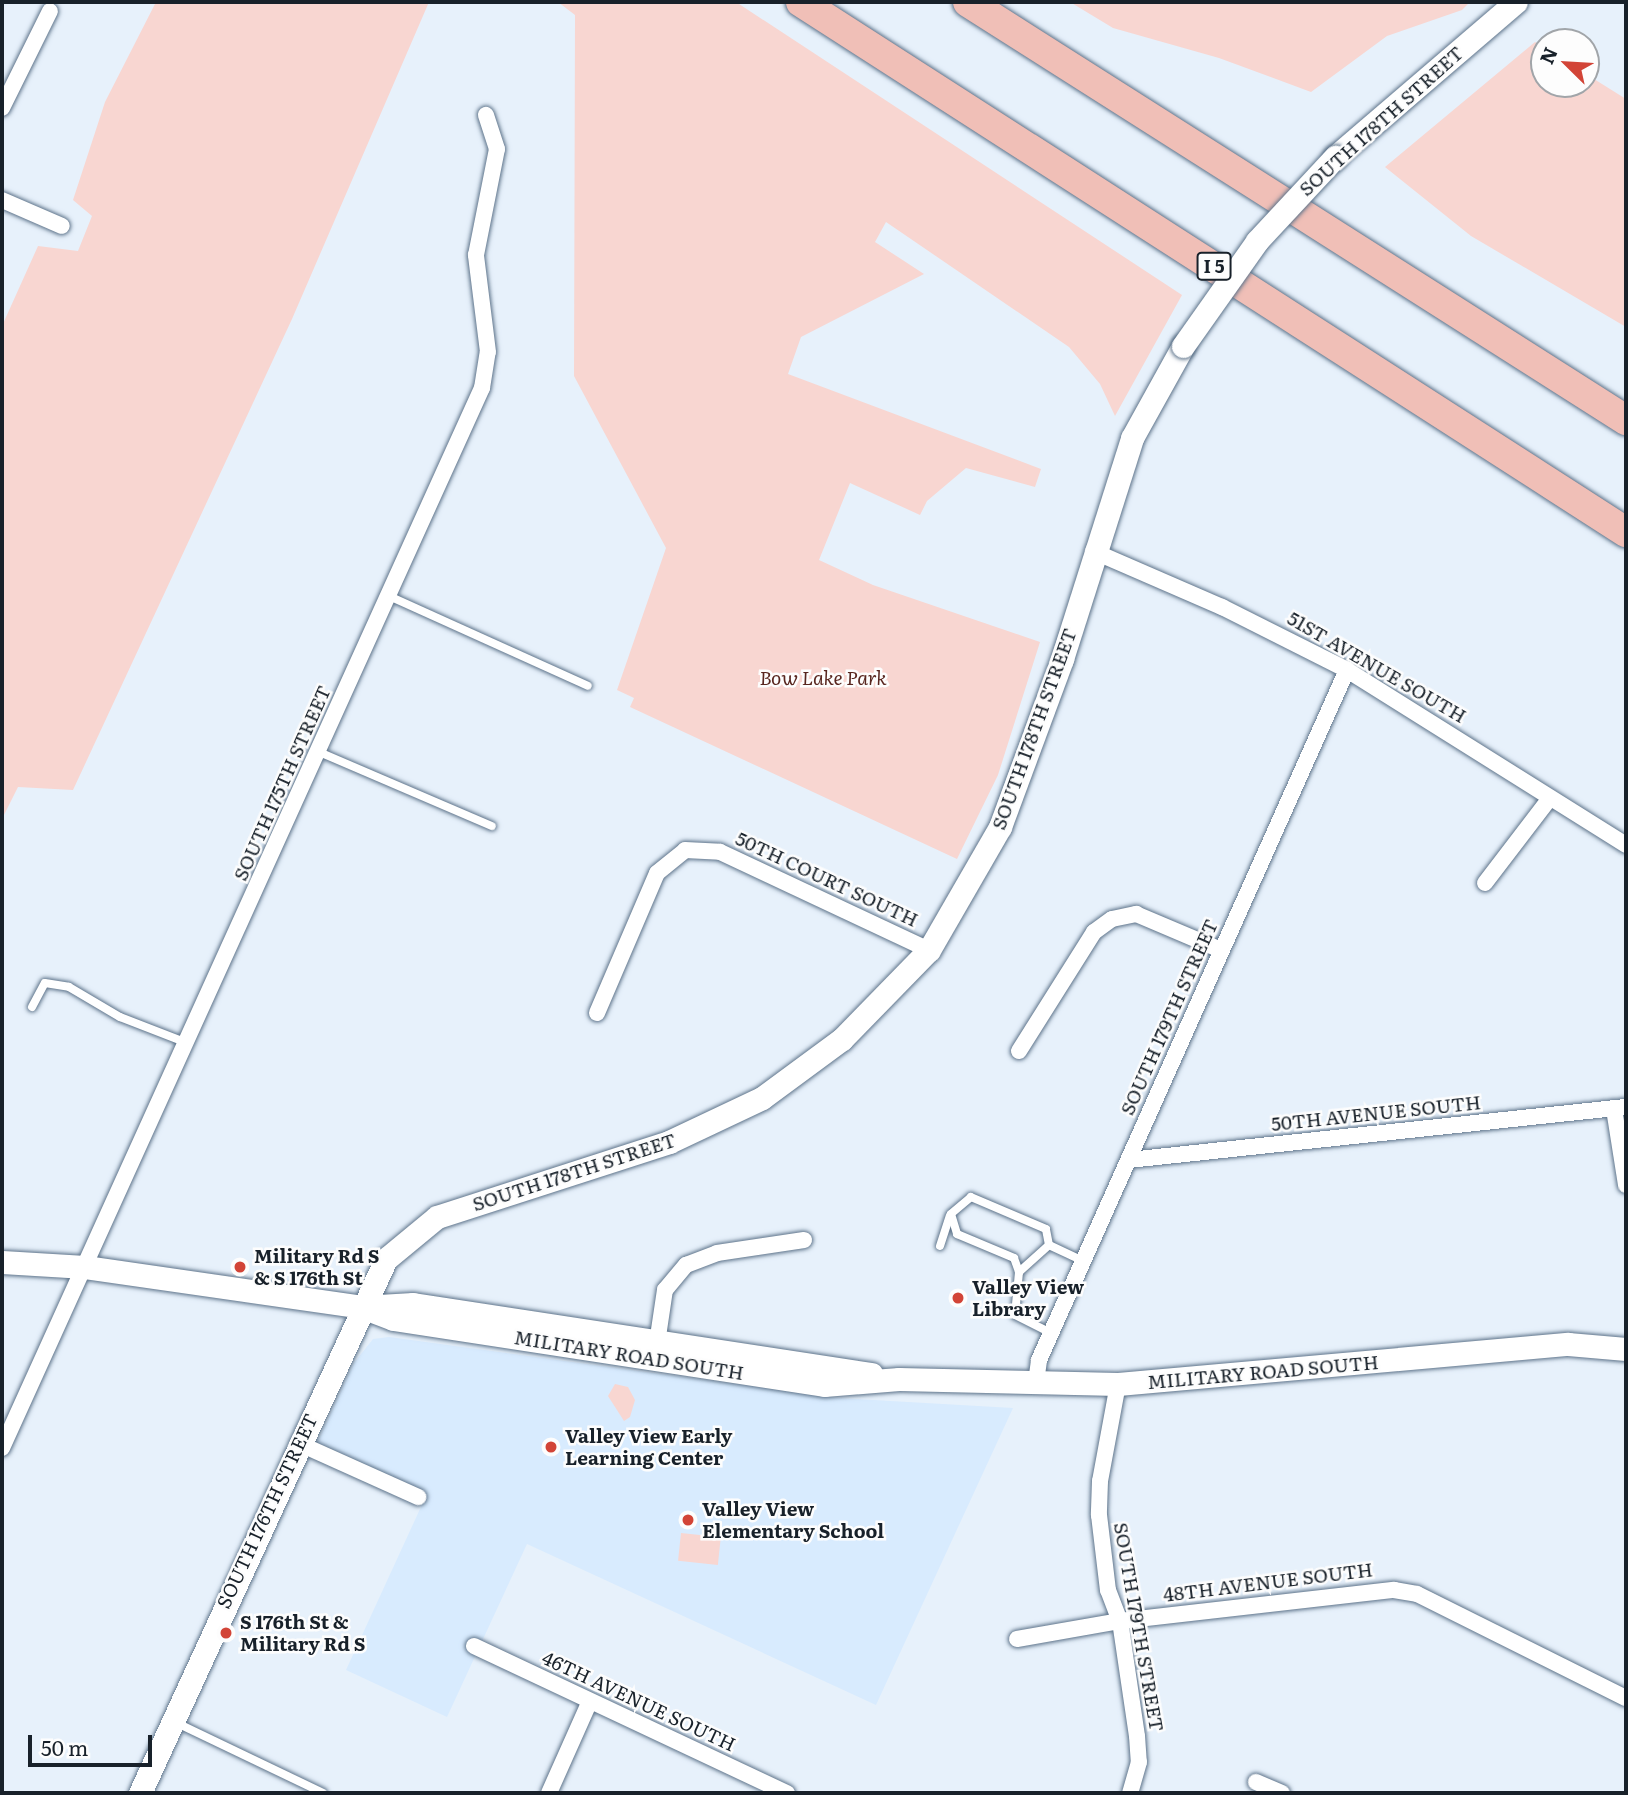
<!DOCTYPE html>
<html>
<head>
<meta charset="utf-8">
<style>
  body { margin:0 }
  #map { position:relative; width:1628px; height:1795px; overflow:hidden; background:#e7f1fb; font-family:Literata,serif }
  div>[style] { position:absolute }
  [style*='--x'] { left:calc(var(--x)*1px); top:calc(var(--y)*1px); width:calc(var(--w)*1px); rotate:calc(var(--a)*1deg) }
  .built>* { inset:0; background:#d8ebfe }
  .green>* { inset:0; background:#f8d6d1; transform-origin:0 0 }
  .roads { filter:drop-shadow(0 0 2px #5d738a) drop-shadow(0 0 2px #5d738a) }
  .lane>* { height:8px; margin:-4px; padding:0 4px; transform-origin:4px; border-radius:4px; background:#fff }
  .street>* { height:16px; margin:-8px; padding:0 8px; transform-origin:8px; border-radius:8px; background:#fff }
  .secondary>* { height:23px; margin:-11.5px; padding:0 11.5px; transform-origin:11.5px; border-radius:11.5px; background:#fff }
  .highway>* { height:30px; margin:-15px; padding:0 15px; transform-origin:15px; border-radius:15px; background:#f0bfb7 }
  .bridges { filter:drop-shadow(0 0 2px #5d738a) drop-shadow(0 0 2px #5d738a) }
  .secondary-bridge>* { height:23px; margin:-11.5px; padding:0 11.5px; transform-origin:11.5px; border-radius:11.5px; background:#fff }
  .dots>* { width:19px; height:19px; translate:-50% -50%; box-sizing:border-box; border:4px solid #fdfdfd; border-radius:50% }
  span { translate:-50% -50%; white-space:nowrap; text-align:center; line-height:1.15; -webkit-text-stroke:5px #fdfdfd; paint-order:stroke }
  .shield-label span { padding:2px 5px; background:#fdfdfd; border:2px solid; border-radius:5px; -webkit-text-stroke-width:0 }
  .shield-label { font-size:18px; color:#18212a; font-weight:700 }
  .street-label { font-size:19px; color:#18212a }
  .park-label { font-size:19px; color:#58261f; font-style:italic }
  .poi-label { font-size:19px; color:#18212a; font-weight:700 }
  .left { translate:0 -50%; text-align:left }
  .frame { position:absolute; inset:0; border:4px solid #18212a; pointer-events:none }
  .north { position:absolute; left:1530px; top:28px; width:70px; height:70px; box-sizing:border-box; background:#fdfdfd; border:2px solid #a1a5a9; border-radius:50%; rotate:294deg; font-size:19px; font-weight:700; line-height:28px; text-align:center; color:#18212a }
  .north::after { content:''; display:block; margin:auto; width:24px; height:32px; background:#d24437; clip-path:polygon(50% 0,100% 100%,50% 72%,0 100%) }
  .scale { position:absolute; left:28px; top:1735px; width:124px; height:32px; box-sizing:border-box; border:4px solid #18212a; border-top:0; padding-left:9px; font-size:21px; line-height:24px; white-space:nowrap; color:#18212a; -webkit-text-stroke:5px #fdfdfd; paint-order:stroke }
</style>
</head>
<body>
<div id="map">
  <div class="built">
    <i style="clip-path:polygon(389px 1337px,838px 1398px,1013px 1408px,876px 1705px,527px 1544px,447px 1717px,346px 1670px,426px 1496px,316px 1445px,354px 1363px,373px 1339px)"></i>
  </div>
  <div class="green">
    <i style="clip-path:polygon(156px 2px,429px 2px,292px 319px,73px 790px,18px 787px,2px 819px,2px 326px,38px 246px,78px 251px,92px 216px,73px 200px,105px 102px)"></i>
    <i style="clip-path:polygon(558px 2px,736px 2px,1182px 295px,1115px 416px,1100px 384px,1069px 347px,886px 222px,875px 242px,924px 274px,801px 337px,788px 374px,1041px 469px,1035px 487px,966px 468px,927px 501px,920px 515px,850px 483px,819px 560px,873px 585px,1040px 642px,998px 775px,957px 859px,630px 707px,634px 698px,617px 690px,666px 548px,574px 376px,575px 15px)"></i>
    <i style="clip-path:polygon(1070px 2px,1470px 2px,1462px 10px,1387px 36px,1311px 92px,1219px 58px,1113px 28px)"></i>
    <i style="clip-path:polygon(1535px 42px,1544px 48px,1544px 84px,1586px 84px,1586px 74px,1626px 99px,1626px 327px,1471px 236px,1385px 167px)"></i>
    <i style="clip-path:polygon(615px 1384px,628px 1387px,635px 1400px,630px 1417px,624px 1421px,608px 1396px)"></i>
    <i style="left:681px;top:1533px;width:40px;height:28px;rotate:6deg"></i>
  </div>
  <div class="roads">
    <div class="lane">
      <i style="--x:389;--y:596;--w:218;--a:24.3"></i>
      <i style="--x:319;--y:752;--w:188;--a:23.2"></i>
      <i style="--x:32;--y:1007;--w:27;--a:-62"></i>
      <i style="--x:45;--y:983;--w:24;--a:9"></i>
      <i style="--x:69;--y:987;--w:59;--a:30.5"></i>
      <i style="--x:120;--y:1017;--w:72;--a:21.2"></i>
      <i style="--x:1049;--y:1245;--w:16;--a:-101"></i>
      <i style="--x:1046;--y:1229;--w:82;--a:-156.9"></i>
      <i style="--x:971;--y:1197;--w:26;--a:140"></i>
      <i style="--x:951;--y:1214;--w:21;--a:73"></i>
      <i style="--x:957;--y:1234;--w:62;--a:22.8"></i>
      <i style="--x:1014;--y:1258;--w:15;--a:70"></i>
      <i style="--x:1019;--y:1272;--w:43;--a:95.3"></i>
      <i style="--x:1015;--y:1315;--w:40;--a:26.6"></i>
      <i style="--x:940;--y:1246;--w:32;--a:-72"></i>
      <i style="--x:1019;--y:1272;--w:40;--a:-42"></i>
      <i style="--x:1049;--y:1245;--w:38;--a:25"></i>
      <i style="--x:175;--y:1722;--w:164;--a:25.6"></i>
    </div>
    <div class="street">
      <i style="--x:2;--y:108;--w:108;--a:-63.7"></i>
      <i style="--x:2;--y:200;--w:65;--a:23.4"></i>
      <i style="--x:1093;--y:551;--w:141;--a:23.5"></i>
      <i style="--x:1222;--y:607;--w:140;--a:26.7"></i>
      <i style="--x:1347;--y:670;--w:329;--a:32.1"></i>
      <i style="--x:1485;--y:883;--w:107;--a:-52.6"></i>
      <i style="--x:597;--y:1013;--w:152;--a:-66.8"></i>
      <i style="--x:657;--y:873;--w:36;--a:-39"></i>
      <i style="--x:685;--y:850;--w:35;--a:3"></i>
      <i style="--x:720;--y:852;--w:231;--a:25.1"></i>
      <i style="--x:1019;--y:1051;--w:141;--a:-57.8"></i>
      <i style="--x:1094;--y:932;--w:22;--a:-36"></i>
      <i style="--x:1112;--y:919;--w:25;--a:-12"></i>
      <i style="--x:1136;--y:914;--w:92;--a:23"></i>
      <i style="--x:1614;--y:1109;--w:77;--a:81"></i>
      <i style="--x:1129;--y:1160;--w:500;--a:-6.1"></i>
      <i style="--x:656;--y:1350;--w:61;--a:-81.5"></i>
      <i style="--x:665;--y:1290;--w:33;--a:-50"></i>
      <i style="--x:686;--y:1265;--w:33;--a:-21"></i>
      <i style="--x:717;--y:1253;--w:88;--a:-8.5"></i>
      <i style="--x:1036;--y:1382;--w:22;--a:-82"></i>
      <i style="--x:1039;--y:1360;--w:756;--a:-65.95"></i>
      <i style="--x:1118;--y:1384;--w:99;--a:100.5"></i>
      <i style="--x:1100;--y:1481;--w:34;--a:92"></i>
      <i style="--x:1099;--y:1515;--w:76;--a:83.2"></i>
      <i style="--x:1108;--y:1590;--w:33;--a:69"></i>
      <i style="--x:1120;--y:1621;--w:116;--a:81.6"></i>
      <i style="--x:1137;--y:1736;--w:26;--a:86"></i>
      <i style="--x:1139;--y:1762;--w:32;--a:106"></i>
      <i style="--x:298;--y:1443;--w:132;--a:24.2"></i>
      <i style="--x:2;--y:1448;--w:1164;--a:-65.64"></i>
      <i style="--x:482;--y:388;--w:36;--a:-81"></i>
      <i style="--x:488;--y:352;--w:98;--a:-97.1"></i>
      <i style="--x:476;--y:255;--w:108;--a:-78.8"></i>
      <i style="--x:497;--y:149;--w:36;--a:-108"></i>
      <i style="--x:1017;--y:1639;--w:105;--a:-9.9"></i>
      <i style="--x:1120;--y:1621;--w:276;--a:-6.5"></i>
      <i style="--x:1394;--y:1590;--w:23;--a:10"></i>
      <i style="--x:1417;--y:1594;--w:233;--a:26.5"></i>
      <i style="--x:474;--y:1646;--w:346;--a:25.2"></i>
      <i style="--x:1256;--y:1782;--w:28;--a:23"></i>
      <i style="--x:549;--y:1793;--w:98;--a:-66"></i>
    </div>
    <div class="secondary">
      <i style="--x:1335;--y:157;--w:238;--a:-40.6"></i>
      <i style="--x:2;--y:1262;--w:83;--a:3.4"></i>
      <i style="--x:85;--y:1267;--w:280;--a:8.2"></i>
      <i style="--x:362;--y:1307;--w:51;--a:-3.4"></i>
      <i style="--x:413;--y:1304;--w:464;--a:8.7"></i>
      <i style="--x:362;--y:1307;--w:33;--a:21"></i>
      <i style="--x:393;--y:1319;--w:436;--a:8.7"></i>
      <i style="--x:824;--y:1385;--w:75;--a:-4.6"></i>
      <i style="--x:899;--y:1379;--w:219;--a:1.3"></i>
      <i style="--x:1118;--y:1384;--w:452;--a:-5.1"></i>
      <i style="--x:1568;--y:1344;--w:58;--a:4.9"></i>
      <i style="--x:140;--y:1793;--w:588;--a:-65.27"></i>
      <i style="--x:386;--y:1259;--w:66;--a:-39.5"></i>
      <i style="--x:437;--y:1217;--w:244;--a:-17.9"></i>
      <i style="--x:669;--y:1142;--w:103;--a:-25.3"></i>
      <i style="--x:762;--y:1098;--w:99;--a:-36.4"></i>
      <i style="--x:842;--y:1039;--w:124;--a:-45.7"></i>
      <i style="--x:929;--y:950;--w:142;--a:-60"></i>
      <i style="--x:1000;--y:827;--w:179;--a:-69.7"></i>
      <i style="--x:1062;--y:659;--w:232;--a:-72.4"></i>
      <i style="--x:1132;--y:438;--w:105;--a:-61"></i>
    </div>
    <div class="highway">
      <i style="--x:801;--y:2;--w:981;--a:32.72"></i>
      <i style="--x:968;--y:2;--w:780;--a:32.43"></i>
    </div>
  </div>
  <div class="bridges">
    <div class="secondary-bridge">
      <i style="--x:1183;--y:346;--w:128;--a:-54.8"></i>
      <i style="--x:1257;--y:241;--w:115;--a:-47.1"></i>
    </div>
  </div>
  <div class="dots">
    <i style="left:240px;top:1267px;background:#d24437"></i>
    <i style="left:958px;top:1298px;background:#d24437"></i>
    <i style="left:551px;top:1447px;background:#d24437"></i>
    <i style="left:688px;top:1520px;background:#d24437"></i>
    <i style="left:226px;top:1633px;background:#d24437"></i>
  </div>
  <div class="shield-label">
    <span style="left:1214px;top:266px">I 5</span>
  </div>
  <div class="street-label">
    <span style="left:1381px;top:121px;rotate:-42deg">SOUTH 178TH STREET</span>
    <span style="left:1377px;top:667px;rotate:30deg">51ST AVENUE SOUTH</span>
    <span style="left:1034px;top:729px;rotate:-70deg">SOUTH 178TH STREET</span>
    <span style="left:282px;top:783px;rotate:-66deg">SOUTH 175TH STREET</span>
    <span style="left:827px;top:879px;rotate:25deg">50TH COURT SOUTH</span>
    <span style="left:1169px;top:1017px;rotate:-66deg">SOUTH 179TH STREET</span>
    <span style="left:1376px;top:1113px;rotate:-6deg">50TH AVENUE SOUTH</span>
    <span style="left:574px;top:1172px;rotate:-18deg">SOUTH 178TH STREET</span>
    <span style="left:629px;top:1355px;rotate:9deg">MILITARY ROAD SOUTH</span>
    <span style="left:1263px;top:1372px;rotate:-5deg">MILITARY ROAD SOUTH</span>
    <span style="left:267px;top:1511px;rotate:-65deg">SOUTH 176TH STREET</span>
    <span style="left:1268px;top:1582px;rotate:-7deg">48TH AVENUE SOUTH</span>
    <span style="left:1139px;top:1627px;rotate:80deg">SOUTH 179TH STREET</span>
    <span style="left:639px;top:1701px;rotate:25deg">46TH AVENUE SOUTH</span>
  </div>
  <div class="park-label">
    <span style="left:823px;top:678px">Bow Lake Park</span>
  </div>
  <div class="poi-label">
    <span class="left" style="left:254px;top:1267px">Military Rd S<br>&amp; S 176th St</span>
    <span class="left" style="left:972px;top:1298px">Valley View<br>Library</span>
    <span class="left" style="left:565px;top:1447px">Valley View Early<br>Learning Center</span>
    <span class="left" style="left:702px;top:1520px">Valley View<br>Elementary School</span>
    <span class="left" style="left:240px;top:1633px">S 176th St &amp;<br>Military Rd S</span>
  </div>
  <div class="frame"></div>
  <div class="north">N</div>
  <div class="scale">50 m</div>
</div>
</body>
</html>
